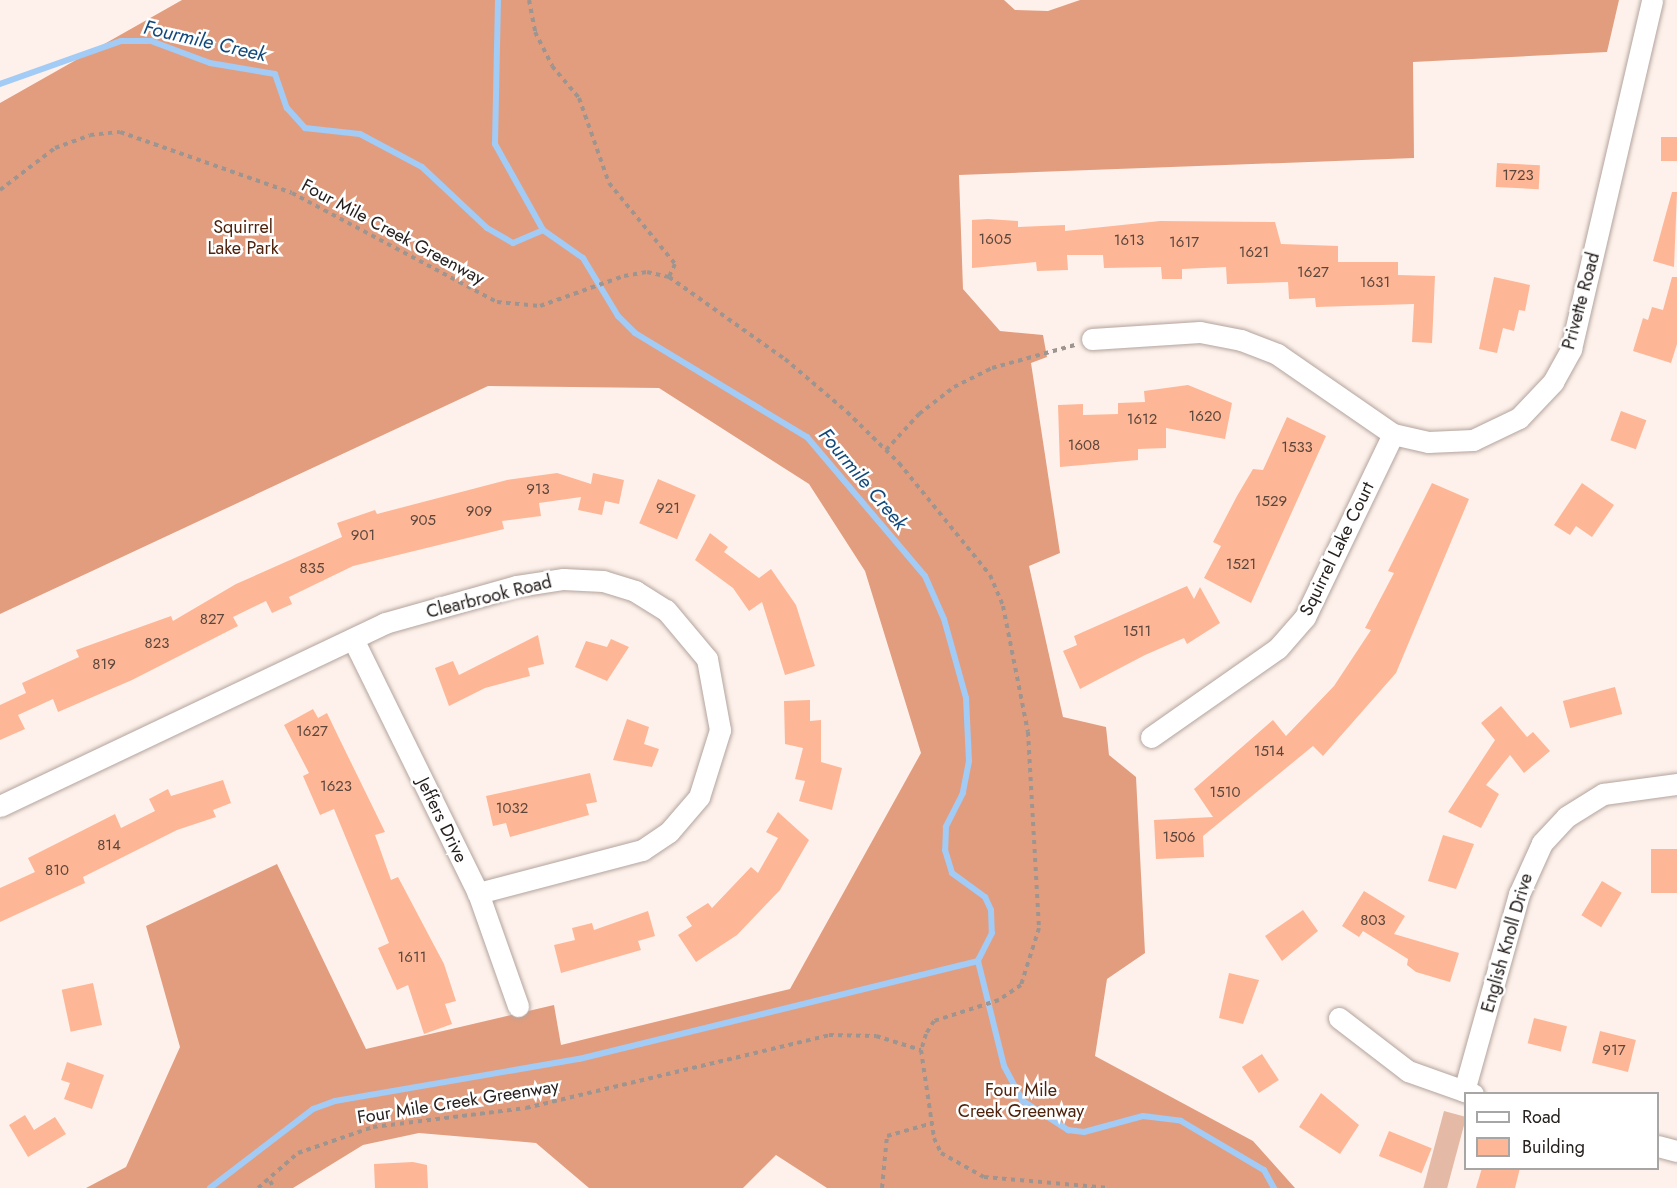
<!DOCTYPE html>
<html>
<head>
<meta charset="utf-8">
<style>
  body { margin:0 }
  #map { position:relative; width:1677px; height:1188px; overflow:hidden; background:#fef1eb; font-family:Jost,sans-serif }
  div>[style] { position:absolute }
  [style*='--x'] { left:calc(var(--x)*1px); top:calc(var(--y)*1px); width:calc(var(--w)*1px); rotate:calc(var(--a)*1deg) }
  .green>* { inset:0; background:#e4b9a5; transform-origin:0 0 }
  .forest>* { inset:0; background:#e29d7e }
  .stream>* { height:6px; margin:-3px; padding:0 3px; transform-origin:3px; border-radius:3px; background:#a2cbf6 }
  .building>* { inset:0; background:#fdb796; transform-origin:0 0 }
  .path>* { height:4px; margin-top:-2px; transform-origin:0; background:repeating-linear-gradient(90deg,#9f9590 0 4.5px,transparent 0 9px) }
  .roads { filter:drop-shadow(0 0 2px #b3a49d) drop-shadow(0 0 2px #b3a49d) }
  .minor>* { height:21px; margin:-10.5px; padding:0 10.5px; transform-origin:10.5px; border-radius:10.5px; background:#fff }
  span { translate:-50% -50%; white-space:nowrap; text-align:center; line-height:1.15; -webkit-text-stroke:5px #fff; paint-order:stroke }
  .number-label { font-size:15px; color:#5c463c }
  .number-label span { -webkit-text-stroke-width:0 }
  .park-label { font-size:18px; color:#4f230c }
  .street-label { font-size:18px; color:#26201e }
  .water-label { font-size:20px; color:#12497a; font-style:italic }
  .legend { position:absolute; left:1464px; top:1092px; width:195px; height:78px; box-sizing:border-box; background:#fff; border:2px solid #a8a6a5; margin:0; padding:8px 10px; list-style:none; font-size:18px; color:#26201e }
  .legend li { display:flex; align-items:center; gap:12px; height:30px }
  .legend b { width:30px; border:2px solid #a8a6a5 }
</style>
</head>
<body>
<div id="map">
  <div class="green">
    <i style="left:1444px;top:1111px;width:23px;height:80px;rotate:15deg"></i>
  </div>
  <div class="forest">
    <i style="clip-path:polygon(182px 0,1004px 0,1015px 10px,1048px 11px,1080px 0,1619px 0,1607px 52px,1413px 62px,1414px 158px,959px 175px,963px 289px,1000px 331px,1043px 335px,1047px 357px,1031px 363px,1060px 553px,1029px 566px,1063px 717px,1106px 727px,1109px 755px,1136px 777px,1145px 953px,1107px 979px,1095px 1056px,1253px 1141px,1295px 1188px,827px 1188px,776px 1155px,743px 1188px,589px 1188px,536px 1143px,419px 1133px,363px 1145px,293px 1188px,86px 1188px,126px 1167px,180px 1047px,146px 926px,277px 864px,366px 1049px,554px 1005px,561px 1045px,790px 989px,921px 753px,865px 571px,809px 484px,659px 388px,488px 386px,0 614px,0 103px)"></i>
  </div>
  <div class="stream">
    <i style="--x:498;--y:0;--w:144;--a:91.2"></i>
    <i style="--x:495;--y:144;--w:98;--a:60.8"></i>
    <i style="--x:0;--y:84;--w:128;--a:-19.6"></i>
    <i style="--x:121;--y:41;--w:30;--a:0"></i>
    <i style="--x:151;--y:41;--w:63;--a:20.4"></i>
    <i style="--x:210;--y:63;--w:66;--a:9.6"></i>
    <i style="--x:275;--y:74;--w:36;--a:71"></i>
    <i style="--x:287;--y:108;--w:27;--a:48"></i>
    <i style="--x:305;--y:128;--w:55;--a:6.2"></i>
    <i style="--x:360;--y:134;--w:70;--a:28"></i>
    <i style="--x:422;--y:167;--w:89;--a:43.2"></i>
    <i style="--x:487;--y:228;--w:30;--a:30"></i>
    <i style="--x:513;--y:243;--w:33;--a:-23"></i>
    <i style="--x:543;--y:230;--w:49;--a:35"></i>
    <i style="--x:583;--y:258;--w:68;--a:58.9"></i>
    <i style="--x:618;--y:316;--w:24;--a:45"></i>
    <i style="--x:635;--y:333;--w:201;--a:31.2"></i>
    <i style="--x:807;--y:437;--w:182;--a:49.7"></i>
    <i style="--x:925;--y:576;--w:47;--a:66.2"></i>
    <i style="--x:944;--y:619;--w:82;--a:74.4"></i>
    <i style="--x:966;--y:698;--w:63;--a:87.3"></i>
    <i style="--x:969;--y:761;--w:33;--a:101"></i>
    <i style="--x:963;--y:793;--w:38;--a:117"></i>
    <i style="--x:946;--y:827;--w:23;--a:92"></i>
    <i style="--x:945;--y:850;--w:24;--a:73"></i>
    <i style="--x:952;--y:873;--w:41;--a:36"></i>
    <i style="--x:985;--y:897;--w:14;--a:65"></i>
    <i style="--x:991;--y:910;--w:23;--a:88"></i>
    <i style="--x:992;--y:933;--w:31;--a:117"></i>
    <i style="--x:978;--y:961;--w:108;--a:76.1"></i>
    <i style="--x:1004;--y:1066;--w:40;--a:62"></i>
    <i style="--x:1023;--y:1101;--w:54;--a:32.8"></i>
    <i style="--x:1068;--y:1130;--w:16;--a:7"></i>
    <i style="--x:1084;--y:1132;--w:61;--a:-15.2"></i>
    <i style="--x:1143;--y:1116;--w:38;--a:7"></i>
    <i style="--x:1181;--y:1121;--w:96;--a:30.6"></i>
    <i style="--x:1264;--y:1170;--w:21;--a:61"></i>
    <i style="--x:210;--y:1188;--w:130;--a:-37.5"></i>
    <i style="--x:313;--y:1109;--w:23;--a:-20"></i>
    <i style="--x:335;--y:1101;--w:248;--a:-9.8"></i>
    <i style="--x:579;--y:1059;--w:411;--a:-13.8"></i>
  </div>
  <div class="building">
    <i style="left:1661px;top:137px;width:16px;height:24px"></i>
    <i style="left:1497px;top:163px;width:43px;height:24px;rotate:3deg"></i>
    <i style="clip-path:polygon(1672px 192px,1677px 192px,1674px 267px,1653px 261px)"></i>
    <i style="clip-path:polygon(988px 219px,1018px 221px,1018px 227px,1065px 225px,1065px 231px,1160px 221px,1275px 222px,1281px 244px,1338px 246px,1338px 262px,1398px 262px,1398px 275px,1435px 276px,1432px 343px,1412px 342px,1414px 304px,1316px 307px,1315px 298px,1289px 299px,1288px 282px,1227px 284px,1226px 267px,1182px 269px,1182px 279px,1162px 279px,1161px 267px,1104px 268px,1103px 255px,1067px 255px,1068px 270px,1037px 271px,1036px 262px,972px 268px,972px 220px)"></i>
    <i style="clip-path:polygon(1494px 277px,1530px 285px,1525px 311px,1519px 310px,1514px 331px,1503px 328px,1497px 353px,1479px 349px)"></i>
    <i style="clip-path:polygon(1672px 277px,1677px 277px,1677px 344px,1671px 363px,1633px 351px,1643px 318px,1648px 320px,1652px 307px,1663px 310px)"></i>
    <i style="clip-path:polygon(1188px 385px,1232px 403px,1225px 439px,1166px 428px,1166px 448px,1138px 449px,1138px 460px,1060px 467px,1058px 405px,1083px 404px,1083px 415px,1118px 414px,1118px 403px,1145px 402px,1144px 391px)"></i>
    <i style="left:1621px;top:411px;width:27px;height:31px;rotate:20deg"></i>
    <i style="clip-path:polygon(1287px 417px,1326px 436px,1251px 603px,1204px 578px,1221px 546px,1213px 542px,1237px 496px,1253px 469px,1263px 470px)"></i>
    <i style="clip-path:polygon(557px 473px,591px 484px,593px 473px,624px 480px,619px 504px,605px 501px,602px 515px,578px 510px,581px 497px,539px 503px,541px 516px,502px 521px,504px 529px,353px 566px,289px 597px,292px 604px,272px 613px,266px 601px,233px 617px,238px 626px,132px 680px,58px 712px,53px 699px,18px 715px,25px 729px,0 740px,0 705px,26px 693px,22px 683px,79px 657px,76px 650px,171px 616px,173px 621px,236px 584px,342px 537px,337px 523px,375px 510px,377px 514px,507px 480px)"></i>
    <i style="left:658px;top:479px;width:41px;height:48px;rotate:23deg"></i>
    <i style="clip-path:polygon(1432px 483px,1469px 499px,1396px 673px,1323px 756px,1313px 746px,1203px 836px,1204px 857px,1156px 859px,1154px 820px,1213px 817px,1194px 789px,1273px 720px,1286px 736px,1334px 686px,1371px 630px,1365px 628px,1394px 573px,1388px 571px)"></i>
    <i style="clip-path:polygon(1582px 483px,1614px 505px,1592px 537px,1576px 526px,1570px 535px,1554px 525px)"></i>
    <i style="clip-path:polygon(710px 533px,728px 547px,724px 552px,759px 578px,771px 569px,796px 605px,815px 666px,785px 675px,762px 602px,749px 611px,733px 588px,695px 560px)"></i>
    <i style="clip-path:polygon(1187px 586px,1194px 599px,1200px 587px,1220px 623px,1187px 644px,1184px 638px,1145px 655px,1080px 689px,1063px 651px,1077px 645px,1074px 636px)"></i>
    <i style="clip-path:polygon(538px 635px,544px 664px,528px 668px,530px 676px,485px 688px,449px 706px,435px 668px,453px 661px,459px 675px)"></i>
    <i style="clip-path:polygon(611px 639px,629px 647px,607px 681px,575px 667px,586px 641px,607px 647px)"></i>
    <i style="left:1615px;top:687px;width:28px;height:54px;rotate:75deg"></i>
    <i style="clip-path:polygon(810px 700px,810px 721px,821px 720px,821px 762px,842px 768px,832px 810px,799px 801px,805px 781px,795px 779px,803px 748px,785px 744px,784px 701px)"></i>
    <i style="clip-path:polygon(1501px 706px,1527px 737px,1533px 732px,1550px 751px,1524px 773px,1510px 755px,1486px 785px,1499px 794px,1481px 828px,1448px 812px,1495px 740px,1481px 723px)"></i>
    <i style="clip-path:polygon(313px 709px,318px 718px,327px 713px,338px 736px,385px 832px,375px 835px,391px 880px,398px 877px,444px 964px,456px 1001px,445px 1004px,452px 1024px,424px 1034px,408px 985px,397px 990px,378px 948px,389px 943px,334px 809px,320px 815px,303px 776px,309px 773px,284px 725px)"></i>
    <i style="clip-path:polygon(627px 719px,649px 727px,644px 744px,659px 749px,652px 767px,613px 760px)"></i>
    <i style="clip-path:polygon(590px 773px,597px 802px,586px 804px,589px 815px,510px 837px,506px 823px,493px 826px,486px 796px)"></i>
    <i style="clip-path:polygon(223px 780px,231px 803px,213px 810px,216px 817px,177px 830px,83px 877px,85px 883px,0 922px,0 888px,35px 872px,28px 858px,115px 814px,121px 828px,155px 811px,149px 799px,168px 789px,171px 796px)"></i>
    <i style="clip-path:polygon(778px 812px,809px 840px,780px 890px,737px 935px,696px 962px,678px 935px,692px 926px,686px 917px,708px 903px,712px 908px,751px 867px,758px 873px,778px 838px,766px 832px)"></i>
    <i style="clip-path:polygon(1443px 835px,1474px 844px,1456px 889px,1428px 881px)"></i>
    <i style="left:1677px;top:849px;width:44px;height:26px;rotate:90deg"></i>
    <i style="left:1602px;top:881px;width:23px;height:40px;rotate:31deg"></i>
    <i style="clip-path:polygon(1364px 891px,1405px 916px,1394px 934px,1459px 953px,1450px 982px,1416px 972px,1407px 965px,1408px 959px,1363px 931px,1359px 937px,1342px 926px)"></i>
    <i style="clip-path:polygon(1303px 910px,1318px 931px,1282px 961px,1265px 936px)"></i>
    <i style="clip-path:polygon(648px 911px,655px 936px,638px 941px,641px 950px,561px 973px,554px 945px,575px 940px,572px 928px,592px 923px,594px 930px)"></i>
    <i style="clip-path:polygon(1229px 973px,1259px 980px,1243px 1024px,1219px 1018px)"></i>
    <i style="left:93px;top:983px;width:43px;height:32px;rotate:78deg"></i>
    <i style="left:1534px;top:1018px;width:34px;height:26px;rotate:14deg"></i>
    <i style="left:1600px;top:1031px;width:37px;height:33px;rotate:14deg"></i>
    <i style="left:1262px;top:1054px;width:31px;height:24px;rotate:57deg"></i>
    <i style="clip-path:polygon(67px 1062px,104px 1075px,92px 1109px,64px 1099px,70px 1083px,61px 1080px)"></i>
    <i style="clip-path:polygon(1321px 1093px,1359px 1125px,1340px 1154px,1299px 1127px)"></i>
    <i style="clip-path:polygon(25px 1115px,34px 1130px,55px 1117px,66px 1134px,28px 1157px,9px 1125px)"></i>
    <i style="left:1389px;top:1131px;width:46px;height:27px;rotate:22deg"></i>
    <i style="clip-path:polygon(413px 1162px,427px 1165px,428px 1188px,375px 1188px,374px 1164px)"></i>
    <i style="clip-path:polygon(1482px 1168px,1520px 1168px,1515px 1188px,1476px 1188px)"></i>
  </div>
  <div class="path">
    <i style="--x:529;--y:0;--w:33;--a:79"></i>
    <i style="--x:535;--y:32;--w:38;--a:63"></i>
    <i style="--x:552;--y:66;--w:42;--a:49.8"></i>
    <i style="--x:579;--y:98;--w:90;--a:70.6"></i>
    <i style="--x:609;--y:183;--w:104;--a:50.8"></i>
    <i style="--x:675;--y:264;--w:14;--a:115"></i>
    <i style="--x:0;--y:190;--w:69;--a:-37.4"></i>
    <i style="--x:55;--y:148;--w:37;--a:-20"></i>
    <i style="--x:90;--y:135;--w:30;--a:-6"></i>
    <i style="--x:120;--y:132;--w:182;--a:19.5"></i>
    <i style="--x:292;--y:193;--w:232;--a:28"></i>
    <i style="--x:497;--y:302;--w:43;--a:5.3"></i>
    <i style="--x:540;--y:306;--w:89;--a:-19.7"></i>
    <i style="--x:624;--y:276;--w:23;--a:-10"></i>
    <i style="--x:647;--y:272;--w:23;--a:13"></i>
    <i style="--x:669;--y:277;--w:142;--a:35.3"></i>
    <i style="--x:785;--y:359;--w:82;--a:40.5"></i>
    <i style="--x:847;--y:412;--w:73;--a:44.4"></i>
    <i style="--x:899;--y:463;--w:144;--a:50.9"></i>
    <i style="--x:990;--y:575;--w:34;--a:67"></i>
    <i style="--x:1003;--y:606;--w:128;--a:78.8"></i>
    <i style="--x:1028;--y:732;--w:196;--a:86.8"></i>
    <i style="--x:1039;--y:928;--w:60;--a:107.5"></i>
    <i style="--x:1021;--y:985;--w:27;--a:146"></i>
    <i style="--x:999;--y:1000;--w:68;--a:162.1"></i>
    <i style="--x:934;--y:1021;--w:15;--a:122"></i>
    <i style="--x:926;--y:1034;--w:17;--a:107"></i>
    <i style="--x:921;--y:1050;--w:89;--a:81.6"></i>
    <i style="--x:934;--y:1138;--w:17;--a:65"></i>
    <i style="--x:941;--y:1153;--w:49;--a:29.2"></i>
    <i style="--x:984;--y:1177;--w:126;--a:5"></i>
    <i style="--x:886;--y:450;--w:49;--a:-47.5"></i>
    <i style="--x:919;--y:414;--w:44;--a:-37.6"></i>
    <i style="--x:954;--y:387;--w:42;--a:-26.6"></i>
    <i style="--x:992;--y:368;--w:86;--a:-15.5"></i>
    <i style="--x:270;--y:1181;--w:8;--a:60"></i>
    <i style="--x:258;--y:1188;--w:53;--a:-41.2"></i>
    <i style="--x:298;--y:1153;--w:79;--a:-19.1"></i>
    <i style="--x:373;--y:1127;--w:154;--a:-7.1"></i>
    <i style="--x:526;--y:1108;--w:312;--a:-13.5"></i>
    <i style="--x:829;--y:1035;--w:47;--a:1.2"></i>
    <i style="--x:876;--y:1036;--w:47;--a:17.3"></i>
    <i style="--x:882;--y:1188;--w:52;--a:-84.5"></i>
    <i style="--x:887;--y:1136;--w:48;--a:-15.8"></i>
  </div>
  <div class="roads">
    <div class="minor">
      <i style="--x:1092;--y:339;--w:108;--a:-3.7"></i>
      <i style="--x:1200;--y:332;--w:42;--a:11"></i>
      <i style="--x:1241;--y:340;--w:39;--a:21"></i>
      <i style="--x:1277;--y:354;--w:141;--a:34.6"></i>
      <i style="--x:1393;--y:434;--w:36;--a:13"></i>
      <i style="--x:1428;--y:442;--w:45;--a:-2.5"></i>
      <i style="--x:1473;--y:440;--w:51;--a:-25.6"></i>
      <i style="--x:1519;--y:418;--w:50;--a:-46.6"></i>
      <i style="--x:1553;--y:382;--w:38;--a:-61"></i>
      <i style="--x:1571;--y:349;--w:358;--a:-76.9"></i>
      <i style="--x:353;--y:639;--w:283;--a:63.8"></i>
      <i style="--x:478;--y:893;--w:120;--a:70.5"></i>
      <i style="--x:1151;--y:737;--w:155;--a:-35"></i>
      <i style="--x:1278;--y:648;--w:41;--a:-48.9"></i>
      <i style="--x:1305;--y:617;--w:203;--a:-64.3"></i>
      <i style="--x:0;--y:806;--w:426;--a:-25.4"></i>
      <i style="--x:385;--y:623;--w:137;--a:-15.7"></i>
      <i style="--x:517;--y:586;--w:47;--a:-8.7"></i>
      <i style="--x:563;--y:579;--w:40;--a:2.9"></i>
      <i style="--x:603;--y:581;--w:34;--a:17"></i>
      <i style="--x:635;--y:591;--w:36;--a:32"></i>
      <i style="--x:666;--y:610;--w:64;--a:50.1"></i>
      <i style="--x:707;--y:659;--w:72;--a:79.6"></i>
      <i style="--x:720;--y:730;--w:70;--a:107.4"></i>
      <i style="--x:699;--y:797;--w:46;--a:130.6"></i>
      <i style="--x:669;--y:832;--w:32;--a:146"></i>
      <i style="--x:642;--y:850;--w:170;--a:165.3"></i>
      <i style="--x:1339;--y:1018;--w:87;--a:37.5"></i>
      <i style="--x:1408;--y:1071;--w:69;--a:19.5"></i>
      <i style="--x:1464;--y:1091;--w:205;--a:-74.4"></i>
      <i style="--x:1519;--y:894;--w:56;--a:-65.7"></i>
      <i style="--x:1542;--y:843;--w:35;--a:-47"></i>
      <i style="--x:1566;--y:817;--w:44;--a:-31.9"></i>
      <i style="--x:1603;--y:794;--w:75;--a:-7.7"></i>
      <i style="--x:1658;--y:1146;--w:20;--a:15"></i>
    </div>
  </div>
  <div class="number-label">
    <span style="left:1518px;top:176px">1723</span>
    <span style="left:995px;top:240px">1605</span>
    <span style="left:1129px;top:241px">1613</span>
    <span style="left:1184px;top:243px">1617</span>
    <span style="left:1254px;top:253px">1621</span>
    <span style="left:1313px;top:273px">1627</span>
    <span style="left:1375px;top:283px">1631</span>
    <span style="left:1205px;top:417px">1620</span>
    <span style="left:1142px;top:420px">1612</span>
    <span style="left:1084px;top:446px">1608</span>
    <span style="left:1297px;top:448px">1533</span>
    <span style="left:538px;top:490px">913</span>
    <span style="left:1271px;top:502px">1529</span>
    <span style="left:668px;top:509px">921</span>
    <span style="left:479px;top:512px">909</span>
    <span style="left:423px;top:521px">905</span>
    <span style="left:363px;top:536px">901</span>
    <span style="left:1241px;top:565px">1521</span>
    <span style="left:312px;top:569px">835</span>
    <span style="left:212px;top:620px">827</span>
    <span style="left:1137px;top:632px">1511</span>
    <span style="left:157px;top:644px">823</span>
    <span style="left:104px;top:665px">819</span>
    <span style="left:312px;top:732px">1627</span>
    <span style="left:1269px;top:752px">1514</span>
    <span style="left:336px;top:787px">1623</span>
    <span style="left:1225px;top:793px">1510</span>
    <span style="left:512px;top:809px">1032</span>
    <span style="left:1179px;top:838px">1506</span>
    <span style="left:109px;top:846px">814</span>
    <span style="left:57px;top:871px">810</span>
    <span style="left:1373px;top:921px">803</span>
    <span style="left:412px;top:958px">1611</span>
    <span style="left:1614px;top:1051px">917</span>
  </div>
  <div class="park-label">
    <span style="left:243px;top:238px">Squirrel<br>Lake Park</span>
    <span style="left:1021px;top:1101px">Four Mile<br>Creek Greenway</span>
  </div>
  <div class="street-label">
    <span style="left:393px;top:232px;rotate:28deg">Four Mile Creek Greenway</span>
    <span style="left:1581px;top:301px;rotate:-75deg">Privette Road</span>
    <span style="left:1337px;top:549px;rotate:-64deg">Squirrel Lake Court</span>
    <span style="left:489px;top:597px;rotate:-14deg">Clearbrook Road</span>
    <span style="left:442px;top:820px;rotate:64deg">Jeffers Drive</span>
    <span style="left:1507px;top:943px;rotate:-74deg">English Knoll Drive</span>
    <span style="left:458px;top:1102px;rotate:-9deg">Four Mile Creek Greenway</span>
  </div>
  <div class="water-label">
    <span style="left:205px;top:41px;rotate:13deg">Fourmile Creek</span>
    <span style="left:863px;top:479px;rotate:50deg">Fourmile Creek</span>
  </div>
  <ul class="legend">
  <li><b style="height:8px;background:#fff"></b>Road</li>
  <li><b style="height:16px;background:#fdb796"></b>Building</li>
  </ul>
</div>
</body>
</html>
